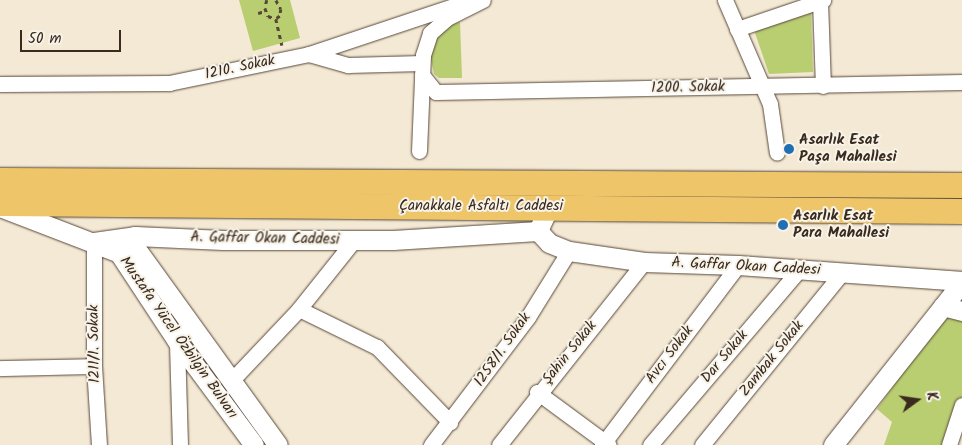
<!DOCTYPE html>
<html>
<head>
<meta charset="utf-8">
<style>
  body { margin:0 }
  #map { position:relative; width:962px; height:445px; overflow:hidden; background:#f4e9d4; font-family:Kalam,sans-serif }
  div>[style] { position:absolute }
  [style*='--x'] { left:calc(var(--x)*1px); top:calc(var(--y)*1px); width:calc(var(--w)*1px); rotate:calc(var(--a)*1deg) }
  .green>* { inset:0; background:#b9cd71 }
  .path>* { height:2.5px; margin-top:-1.25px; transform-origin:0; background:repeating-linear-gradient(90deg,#574739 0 4px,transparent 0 8px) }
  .roads { filter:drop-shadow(0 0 1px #574739) drop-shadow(0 0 1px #574739) }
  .minor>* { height:15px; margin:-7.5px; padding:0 7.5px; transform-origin:7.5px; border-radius:7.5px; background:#fff }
  .tertiary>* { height:19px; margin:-9.5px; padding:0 9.5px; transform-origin:9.5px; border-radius:9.5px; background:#fff }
  .trunk>* { height:25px; margin:-12.5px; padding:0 12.5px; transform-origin:12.5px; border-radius:12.5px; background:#eec569 }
  .dots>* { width:14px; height:14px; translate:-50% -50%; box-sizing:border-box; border:2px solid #f7f3e8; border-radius:50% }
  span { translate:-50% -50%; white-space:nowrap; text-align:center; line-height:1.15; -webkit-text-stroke:4px #f7f3e8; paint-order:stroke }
  .street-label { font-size:15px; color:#3b2a1e }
  .poi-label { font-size:15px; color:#3b2a1e; font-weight:700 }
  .left { translate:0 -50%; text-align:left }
  .north { position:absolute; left:892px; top:375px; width:50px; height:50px; -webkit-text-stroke:4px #f7f3e8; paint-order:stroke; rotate:76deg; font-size:14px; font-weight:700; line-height:20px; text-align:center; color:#3b2a1e }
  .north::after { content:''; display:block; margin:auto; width:18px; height:22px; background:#3b2a1e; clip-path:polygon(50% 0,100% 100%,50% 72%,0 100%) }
  .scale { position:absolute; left:20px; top:30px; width:101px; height:22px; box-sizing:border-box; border:2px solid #3b2a1e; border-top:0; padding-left:6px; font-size:15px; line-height:18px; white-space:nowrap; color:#3b2a1e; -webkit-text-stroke:4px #f7f3e8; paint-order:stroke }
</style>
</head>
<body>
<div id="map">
  <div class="green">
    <i style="clip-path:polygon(239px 0,290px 0,300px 38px,253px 51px)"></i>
    <i style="clip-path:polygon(811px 10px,813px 72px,769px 74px,754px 30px)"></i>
    <i style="clip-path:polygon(460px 22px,462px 78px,439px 78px,434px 74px,429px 49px,433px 37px,446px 26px)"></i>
    <i style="clip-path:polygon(947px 310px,962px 320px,962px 404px,950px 445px,884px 445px,892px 422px,877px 409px)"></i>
  </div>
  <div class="path">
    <i style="--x:267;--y:0;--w:8;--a:104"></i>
    <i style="--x:265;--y:8;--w:9;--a:69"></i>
    <i style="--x:268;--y:16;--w:9;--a:21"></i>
    <i style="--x:276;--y:0;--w:10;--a:61"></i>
    <i style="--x:281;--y:9;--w:7;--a:98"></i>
    <i style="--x:280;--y:16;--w:5;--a:143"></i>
    <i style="--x:258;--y:13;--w:8;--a:-14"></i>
    <i style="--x:276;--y:19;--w:27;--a:77"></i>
  </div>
  <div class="roads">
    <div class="minor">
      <i style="--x:725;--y:0;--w:113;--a:66.6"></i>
      <i style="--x:770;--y:104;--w:49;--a:81.9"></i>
      <i style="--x:820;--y:1;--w:85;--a:88"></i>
      <i style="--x:737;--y:29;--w:91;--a:-18.6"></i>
      <i style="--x:309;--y:54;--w:41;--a:15.8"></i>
      <i style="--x:348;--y:65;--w:74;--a:-1.5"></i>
      <i style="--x:422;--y:75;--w:22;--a:51"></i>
      <i style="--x:436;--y:92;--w:526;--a:-1.09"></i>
      <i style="--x:0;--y:84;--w:169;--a:-0.3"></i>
      <i style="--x:169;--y:83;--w:143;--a:-11.7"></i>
      <i style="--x:309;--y:54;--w:171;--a:-18.4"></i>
      <i style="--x:419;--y:151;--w:96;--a:-87.6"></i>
      <i style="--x:423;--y:55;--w:23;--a:-72"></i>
      <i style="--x:430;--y:33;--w:23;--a:-41"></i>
      <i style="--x:447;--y:18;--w:40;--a:-26.6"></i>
      <i style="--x:94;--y:242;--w:124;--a:90"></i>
      <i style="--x:94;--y:366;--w:79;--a:86.4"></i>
      <i style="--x:299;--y:309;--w:87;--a:26"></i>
      <i style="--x:377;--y:347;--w:105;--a:45.8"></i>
      <i style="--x:0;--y:368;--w:94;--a:-1.2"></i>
      <i style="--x:231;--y:381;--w:99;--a:-46.6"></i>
      <i style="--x:299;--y:309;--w:88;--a:-51.4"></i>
      <i style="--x:537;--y:392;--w:89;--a:36.4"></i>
      <i style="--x:180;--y:445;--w:104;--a:-91.7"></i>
      <i style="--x:177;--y:341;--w:22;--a:-58"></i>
      <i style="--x:431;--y:445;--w:161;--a:-52.8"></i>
      <i style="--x:528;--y:317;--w:78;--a:-58.2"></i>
      <i style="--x:499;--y:445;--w:233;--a:-51.6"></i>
      <i style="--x:602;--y:445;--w:226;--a:-52.9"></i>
      <i style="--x:650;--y:445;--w:231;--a:-49.6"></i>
      <i style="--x:702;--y:445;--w:222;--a:-50.9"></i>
      <i style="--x:949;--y:445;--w:42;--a:-72"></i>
    </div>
    <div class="tertiary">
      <i style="--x:0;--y:207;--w:128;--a:21.1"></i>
      <i style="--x:119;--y:253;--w:105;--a:56.6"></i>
      <i style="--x:177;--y:341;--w:129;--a:53.5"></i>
      <i style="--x:549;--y:207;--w:26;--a:115"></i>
      <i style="--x:538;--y:231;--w:16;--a:47"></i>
      <i style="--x:549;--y:243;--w:22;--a:22"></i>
      <i style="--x:569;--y:251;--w:76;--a:8.3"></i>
      <i style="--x:644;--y:262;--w:94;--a:1.8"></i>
      <i style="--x:738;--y:265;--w:225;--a:4.1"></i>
      <i style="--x:135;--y:236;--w:11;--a:90"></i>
      <i style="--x:135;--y:247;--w:244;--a:54.2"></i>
      <i style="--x:94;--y:242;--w:41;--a:-8.3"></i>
      <i style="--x:135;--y:236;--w:88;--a:2.6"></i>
      <i style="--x:223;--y:240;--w:170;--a:0"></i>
      <i style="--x:393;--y:240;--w:145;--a:-3.6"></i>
      <i style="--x:943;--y:306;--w:20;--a:15"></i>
      <i style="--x:833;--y:445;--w:208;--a:-51.6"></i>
    </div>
    <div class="trunk">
      <i style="--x:0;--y:180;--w:962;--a:0.3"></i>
      <i style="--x:0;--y:203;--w:962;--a:0.48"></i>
    </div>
  </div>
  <div class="dots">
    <i style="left:789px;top:149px;background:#1f6fb2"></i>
    <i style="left:783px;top:225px;background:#1f6fb2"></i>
  </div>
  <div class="street-label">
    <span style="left:240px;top:68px;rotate:-12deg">1210. Sokak</span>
    <span style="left:688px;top:88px;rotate:-1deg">1200. Sokak</span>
    <span style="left:481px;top:207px">Çanakkale Asfaltı Caddesi</span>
    <span style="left:265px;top:239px;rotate:1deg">A. Gaffar Okan Caddesi</span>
    <span style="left:746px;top:267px;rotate:3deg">A. Gaffar Okan Caddesi</span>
    <span style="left:178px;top:338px;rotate:55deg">Mustafa Yücel Özbilgin Bulvarı</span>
    <span style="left:95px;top:344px;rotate:-91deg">1211/1. Sokak</span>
    <span style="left:503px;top:350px;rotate:-55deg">1258/1. Sokak</span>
    <span style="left:570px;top:353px;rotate:-51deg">Şahin Sokak</span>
    <span style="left:670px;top:355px;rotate:-53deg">Avcı Sokak</span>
    <span style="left:725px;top:357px;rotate:-50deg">Dar Sokak</span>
    <span style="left:772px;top:359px;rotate:-51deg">Zambak Sokak</span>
  </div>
  <div class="poi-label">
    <span class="left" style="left:799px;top:149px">Asarlık Esat<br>Paşa Mahallesi</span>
    <span class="left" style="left:793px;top:225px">Asarlık Esat<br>Para Mahallesi</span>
  </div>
  <div class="north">K</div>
  <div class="scale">50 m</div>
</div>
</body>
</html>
